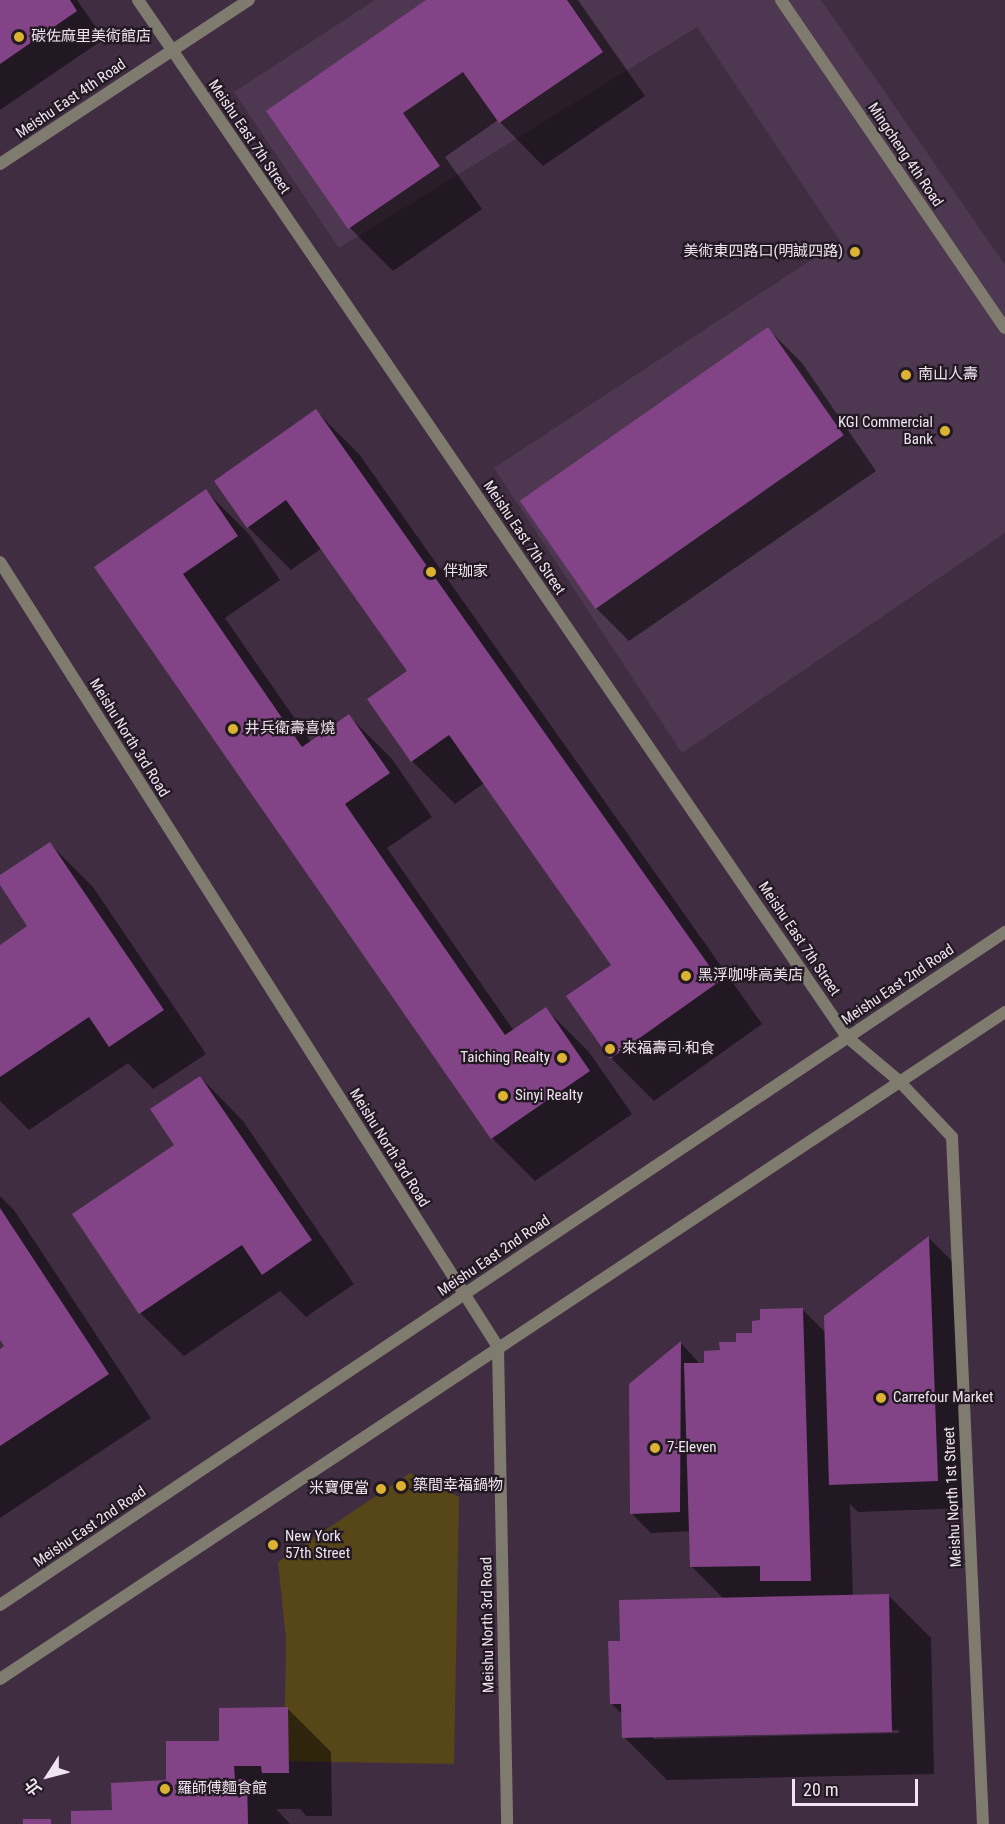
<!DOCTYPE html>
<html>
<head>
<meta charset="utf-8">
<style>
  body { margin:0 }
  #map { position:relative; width:1005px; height:1824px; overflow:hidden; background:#412d42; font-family:"Roboto Condensed","Noto Sans TC",sans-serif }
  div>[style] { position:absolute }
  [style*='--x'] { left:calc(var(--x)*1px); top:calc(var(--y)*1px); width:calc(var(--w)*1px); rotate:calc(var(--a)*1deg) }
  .built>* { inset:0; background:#4e3750 }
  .green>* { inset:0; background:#574618 }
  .shadow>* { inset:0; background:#0007 }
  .building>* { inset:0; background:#824487; transform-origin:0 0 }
  .minor>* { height:12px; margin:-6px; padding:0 6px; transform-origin:6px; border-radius:6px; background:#7f7b6e }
  .tertiary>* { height:12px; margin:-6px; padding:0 6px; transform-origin:6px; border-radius:6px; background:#7f7b6e }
  .dots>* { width:16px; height:16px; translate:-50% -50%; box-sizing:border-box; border:3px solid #221922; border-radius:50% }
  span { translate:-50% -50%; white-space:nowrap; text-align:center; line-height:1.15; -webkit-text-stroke:4.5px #221922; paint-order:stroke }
  .poi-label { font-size:15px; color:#f1e4f1 }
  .left { translate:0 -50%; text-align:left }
  .right { translate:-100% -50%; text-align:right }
  .street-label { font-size:15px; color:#f1e4f1 }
  .north { position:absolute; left:18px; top:1746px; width:60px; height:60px; -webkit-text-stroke:4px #221922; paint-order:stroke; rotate:234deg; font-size:16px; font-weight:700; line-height:24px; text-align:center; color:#f1e4f1 }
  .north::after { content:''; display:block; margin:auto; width:21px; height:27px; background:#f1e4f1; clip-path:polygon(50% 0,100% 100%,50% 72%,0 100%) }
  .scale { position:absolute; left:792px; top:1779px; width:126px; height:27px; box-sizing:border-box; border:3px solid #f1e4f1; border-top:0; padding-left:8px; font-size:18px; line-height:21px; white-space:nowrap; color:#f1e4f1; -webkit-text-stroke:4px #221922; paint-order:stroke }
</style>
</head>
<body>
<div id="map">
  <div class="built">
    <i style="clip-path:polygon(375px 0,821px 0,1005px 265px,1005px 533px,682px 753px,494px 468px,840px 241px,697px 27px,339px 248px,234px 92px)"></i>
  </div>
  <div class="green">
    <i style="clip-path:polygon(410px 1473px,459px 1497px,454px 1764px,284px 1761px,286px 1639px,278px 1562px)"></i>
  </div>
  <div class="shadow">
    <i style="clip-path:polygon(0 0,77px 0,104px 39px,0 110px)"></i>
    <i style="clip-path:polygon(429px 0,578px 0,645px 96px,543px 166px,498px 120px,445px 157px,482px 209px,393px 271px,350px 228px)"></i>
    <i style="clip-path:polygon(768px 329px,802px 363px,876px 471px,629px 641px,595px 607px)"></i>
    <i style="clip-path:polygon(316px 411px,359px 454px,762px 1024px,654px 1101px,611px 1058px,568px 997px,613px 966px,484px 783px,455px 804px,412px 761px,409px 672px,322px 548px,291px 570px,248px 527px)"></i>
    <i style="clip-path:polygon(206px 491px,249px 534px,280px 580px,225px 618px,311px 742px,349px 716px,392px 759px,432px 817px,387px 848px,514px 1031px,546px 1009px,589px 1052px,632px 1114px,535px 1181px,492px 1138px,96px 567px)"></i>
    <i style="clip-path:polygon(50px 844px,93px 887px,206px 1054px,153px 1089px,128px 1063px,29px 1130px,0 1101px,0 947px,30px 926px,0 877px)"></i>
    <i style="clip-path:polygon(200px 1077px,243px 1121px,354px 1284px,306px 1317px,280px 1291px,184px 1356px,140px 1313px,177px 1145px)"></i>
    <i style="clip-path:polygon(0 1196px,14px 1210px,151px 1418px,0 1518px,0 1350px,6px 1346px,0 1337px)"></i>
    <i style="clip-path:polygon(evenodd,929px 1238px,956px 1265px,965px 1508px,858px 1512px,850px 1504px,853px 1596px,888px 1595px,931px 1638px,934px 1774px,667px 1780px,624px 1737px,623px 1715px,611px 1703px,621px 1642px,724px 1599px,692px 1567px,691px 1531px,651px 1533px,632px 1514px,681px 1343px,700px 1364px,705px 1364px,803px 1310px,826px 1333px,929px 1238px,899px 1730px,899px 1733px,654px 1739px,651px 1736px,899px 1730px)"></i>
    <i style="clip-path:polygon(288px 1709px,331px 1752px,332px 1816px,306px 1816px,300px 1809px,276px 1809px,290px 1824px,72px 1824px,113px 1811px,168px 1781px,221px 1743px)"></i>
  </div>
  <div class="building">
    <i style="clip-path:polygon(0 0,70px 0,77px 11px,0 64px)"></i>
    <i style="clip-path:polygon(426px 0,567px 0,603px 52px,499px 123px,463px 72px,403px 113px,440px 166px,348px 229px,266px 111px)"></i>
    <i style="left:768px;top:327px;width:132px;height:303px;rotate:55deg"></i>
    <i style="clip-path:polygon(316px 409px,720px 981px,610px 1059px,566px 996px,611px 965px,449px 735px,411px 762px,367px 699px,407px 671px,286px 500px,247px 528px,214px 481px)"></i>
    <i style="clip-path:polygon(206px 489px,238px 536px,183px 574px,302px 747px,349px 714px,390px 773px,345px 804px,505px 1035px,546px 1007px,590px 1071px,491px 1139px,94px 567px)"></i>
    <i style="clip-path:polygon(50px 842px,164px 1010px,109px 1047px,89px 1017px,0 1077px,0 945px,27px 926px,0 885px,0 875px)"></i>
    <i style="clip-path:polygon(200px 1076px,312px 1240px,262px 1275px,242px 1245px,139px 1314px,72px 1214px,174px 1145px,150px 1109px)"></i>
    <i style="clip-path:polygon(0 1208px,109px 1374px,0 1446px,0 1349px,4px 1346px,0 1340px)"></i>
    <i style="clip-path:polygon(929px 1236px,938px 1481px,829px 1485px,824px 1316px)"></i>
    <i style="clip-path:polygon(803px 1308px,811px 1581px,760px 1581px,760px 1566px,690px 1567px,684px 1363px,704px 1363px,704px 1351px,720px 1350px,719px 1342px,736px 1342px,736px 1333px,752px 1333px,752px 1321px,760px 1320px,760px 1309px)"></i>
    <i style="clip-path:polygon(681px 1341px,680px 1512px,630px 1514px,629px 1384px)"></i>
    <i style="clip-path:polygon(889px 1594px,892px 1732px,622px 1738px,621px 1704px,610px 1704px,608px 1641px,620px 1641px,619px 1600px)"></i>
    <i style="clip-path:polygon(288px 1707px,289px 1773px,262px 1773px,261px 1766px,234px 1766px,235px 1779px,247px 1779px,248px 1824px,71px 1824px,71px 1811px,112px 1810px,111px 1783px,166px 1780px,166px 1741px,219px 1741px,219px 1708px)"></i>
    <i style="left:23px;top:1819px;width:28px;height:5px"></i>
  </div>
  <div class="minor">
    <i style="--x:138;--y:0;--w:1256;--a:55.64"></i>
    <i style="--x:847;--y:1037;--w:68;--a:40.2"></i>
    <i style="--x:899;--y:1081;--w:77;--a:46.6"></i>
    <i style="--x:952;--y:1137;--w:688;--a:87.42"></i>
    <i style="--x:0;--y:164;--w:298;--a:-33.4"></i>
    <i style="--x:0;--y:562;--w:930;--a:57.61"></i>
    <i style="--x:498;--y:1347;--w:477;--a:88.9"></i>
  </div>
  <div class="tertiary">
    <i style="--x:781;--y:0;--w:397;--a:55.7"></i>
    <i style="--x:0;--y:1605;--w:1210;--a:-33.81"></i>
    <i style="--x:0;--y:1679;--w:1206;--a:-33.57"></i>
  </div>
  <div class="dots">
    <i style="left:19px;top:37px;background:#dcb233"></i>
    <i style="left:855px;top:252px;background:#dcb233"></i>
    <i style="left:906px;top:375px;background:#dcb233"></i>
    <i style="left:945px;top:431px;background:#dcb233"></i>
    <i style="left:431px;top:572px;background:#dcb233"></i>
    <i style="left:233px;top:729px;background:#dcb233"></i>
    <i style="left:686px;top:976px;background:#dcb233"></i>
    <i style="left:610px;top:1049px;background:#dcb233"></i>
    <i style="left:562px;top:1058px;background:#dcb233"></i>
    <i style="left:503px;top:1096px;background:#dcb233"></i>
    <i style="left:881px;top:1398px;background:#dcb233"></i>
    <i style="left:655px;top:1448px;background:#dcb233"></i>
    <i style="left:401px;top:1486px;background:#dcb233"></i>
    <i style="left:381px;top:1489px;background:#dcb233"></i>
    <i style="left:273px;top:1545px;background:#dcb233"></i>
    <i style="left:165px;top:1789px;background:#dcb233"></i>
  </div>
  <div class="poi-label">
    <span class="left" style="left:31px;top:37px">碳佐麻里美術館店</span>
    <span class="right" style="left:843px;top:252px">美術東四路口(明誠四路)</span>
    <span class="left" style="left:918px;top:375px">南山人壽</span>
    <span class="right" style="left:933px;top:431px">KGI Commercial<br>Bank</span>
    <span class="left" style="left:443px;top:572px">伴珈家</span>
    <span class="left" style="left:245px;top:729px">井兵衛壽喜燒</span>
    <span class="left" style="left:698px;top:976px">黑浮咖啡高美店</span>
    <span class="left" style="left:622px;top:1049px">來福壽司‧和食</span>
    <span class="right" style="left:550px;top:1058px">Taiching Realty</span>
    <span class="left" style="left:515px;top:1096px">Sinyi Realty</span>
    <span class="left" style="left:893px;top:1398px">Carrefour Market</span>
    <span class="left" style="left:667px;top:1448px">7-Eleven</span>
    <span class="left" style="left:413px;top:1486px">築間幸福鍋物</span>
    <span class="right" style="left:369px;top:1489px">米寶便當</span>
    <span class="left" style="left:285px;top:1545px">New York<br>57th Street</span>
    <span class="left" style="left:177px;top:1789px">羅師傅麵食館</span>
  </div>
  <div class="street-label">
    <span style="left:71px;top:99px;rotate:-34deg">Meishu East 4th Road</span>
    <span style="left:249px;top:137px;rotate:56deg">Meishu East 7th Street</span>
    <span style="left:905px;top:155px;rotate:56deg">Mingcheng 4th Road</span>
    <span style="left:524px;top:538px;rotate:56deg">Meishu East 7th Street</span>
    <span style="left:129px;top:738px;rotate:58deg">Meishu North 3rd Road</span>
    <span style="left:799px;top:939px;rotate:56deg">Meishu East 7th Street</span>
    <span style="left:898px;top:985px;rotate:-34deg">Meishu East 2nd Road</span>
    <span style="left:389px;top:1148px;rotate:58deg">Meishu North 3rd Road</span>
    <span style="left:494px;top:1256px;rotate:-34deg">Meishu East 2nd Road</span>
    <span style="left:953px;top:1497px;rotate:-93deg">Meishu North 1st Street</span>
    <span style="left:90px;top:1527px;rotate:-34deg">Meishu East 2nd Road</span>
    <span style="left:488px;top:1625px;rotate:-91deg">Meishu North 3rd Road</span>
  </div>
  <div class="north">北</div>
  <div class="scale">20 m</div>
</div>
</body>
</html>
